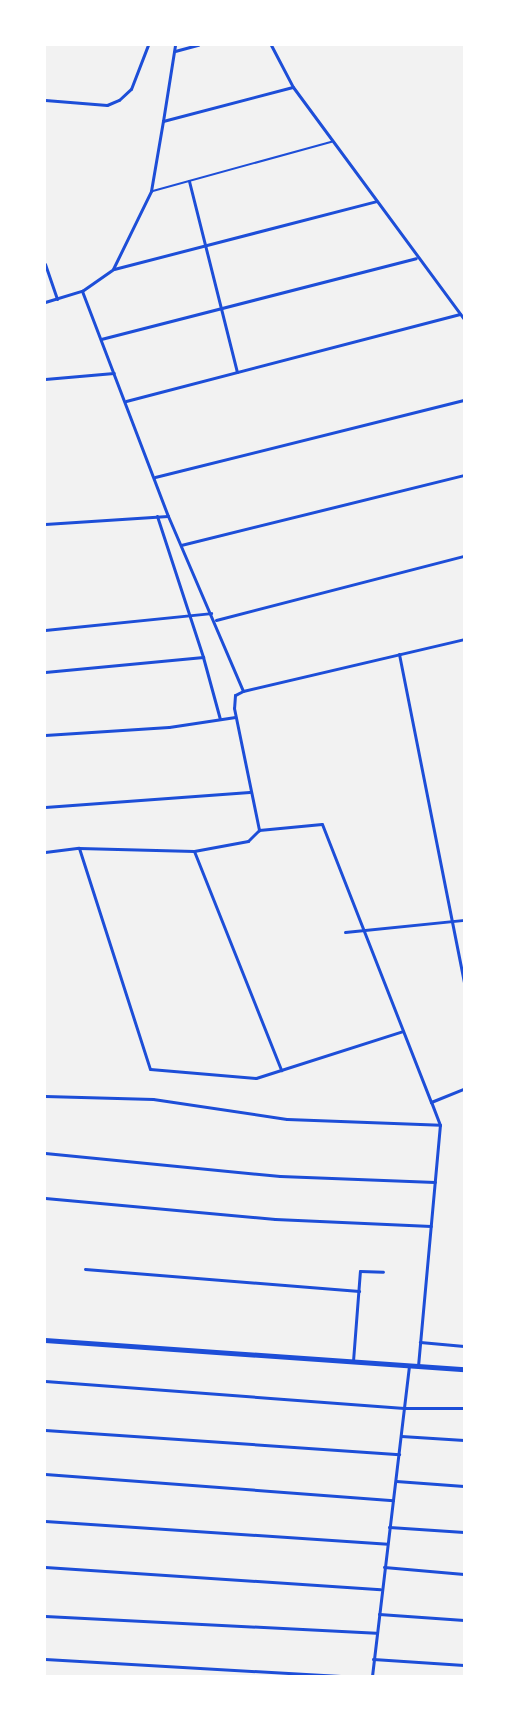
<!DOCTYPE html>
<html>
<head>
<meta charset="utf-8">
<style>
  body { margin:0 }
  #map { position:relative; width:509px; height:1721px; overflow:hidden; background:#f2f2f2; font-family:"PT Sans",sans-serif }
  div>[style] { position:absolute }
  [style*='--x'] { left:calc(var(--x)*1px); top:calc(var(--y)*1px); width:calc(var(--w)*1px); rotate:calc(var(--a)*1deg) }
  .service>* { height:1.5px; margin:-0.75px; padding:0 0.75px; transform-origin:0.75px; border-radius:0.75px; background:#1d4ed8 }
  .minor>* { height:3px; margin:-1.5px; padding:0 1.5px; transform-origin:1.5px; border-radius:1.5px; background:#1d4ed8 }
  .secondary>* { height:4.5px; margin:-2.25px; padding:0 2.25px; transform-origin:2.25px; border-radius:2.25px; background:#1d4ed8 }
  span { translate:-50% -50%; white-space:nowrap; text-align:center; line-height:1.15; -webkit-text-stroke:4.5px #fff; paint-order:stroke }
  .frame { position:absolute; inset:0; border:46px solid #fff; pointer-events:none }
</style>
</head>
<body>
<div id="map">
  <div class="service">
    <i style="--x:153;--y:191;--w:185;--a:-15.4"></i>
  </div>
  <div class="minor">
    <i style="--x:271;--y:45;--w:47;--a:62.4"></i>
    <i style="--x:175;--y:51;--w:24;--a:-15"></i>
    <i style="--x:45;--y:100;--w:62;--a:4.6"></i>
    <i style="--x:107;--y:105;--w:13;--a:-23"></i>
    <i style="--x:119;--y:100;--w:16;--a:-43"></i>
    <i style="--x:131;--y:89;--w:47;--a:-68.9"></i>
    <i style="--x:163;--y:121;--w:77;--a:-81"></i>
    <i style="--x:189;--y:181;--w:197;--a:75.9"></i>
    <i style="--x:45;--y:264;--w:37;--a:71"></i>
    <i style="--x:114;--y:269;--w:271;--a:-14.5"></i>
    <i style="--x:82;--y:291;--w:241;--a:69.1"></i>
    <i style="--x:168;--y:516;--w:190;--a:66.8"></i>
    <i style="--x:243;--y:691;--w:227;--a:-13.2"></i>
    <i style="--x:45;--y:302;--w:39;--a:-17"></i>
    <i style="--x:82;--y:291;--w:38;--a:-35"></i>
    <i style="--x:113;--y:269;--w:87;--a:-64"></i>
    <i style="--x:151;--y:191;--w:71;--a:-80.3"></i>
    <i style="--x:163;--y:121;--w:134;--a:-14.7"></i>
    <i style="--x:293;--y:87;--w:288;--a:53.6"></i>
    <i style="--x:101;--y:339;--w:325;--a:-14.4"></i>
    <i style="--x:45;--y:379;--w:69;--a:-5"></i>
    <i style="--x:126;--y:401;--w:345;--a:-14.6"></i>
    <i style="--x:155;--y:477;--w:318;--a:-14"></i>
    <i style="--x:157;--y:516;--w:148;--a:71.9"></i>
    <i style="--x:45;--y:524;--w:123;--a:-3.7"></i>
    <i style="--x:181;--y:545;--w:292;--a:-13.9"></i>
    <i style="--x:216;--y:620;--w:256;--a:-14.5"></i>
    <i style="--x:45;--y:630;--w:167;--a:-5.8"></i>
    <i style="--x:399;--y:654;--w:335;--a:78.8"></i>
    <i style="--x:45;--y:672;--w:159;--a:-5.4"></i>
    <i style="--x:203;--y:657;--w:64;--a:74.7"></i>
    <i style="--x:243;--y:691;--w:9;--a:153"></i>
    <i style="--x:235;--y:695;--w:13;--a:94"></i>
    <i style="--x:234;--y:708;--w:125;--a:78.4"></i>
    <i style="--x:259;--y:830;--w:63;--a:-5.4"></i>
    <i style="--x:322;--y:824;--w:299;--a:68.6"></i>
    <i style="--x:45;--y:735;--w:124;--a:-3.7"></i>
    <i style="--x:169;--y:727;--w:67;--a:-8.6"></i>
    <i style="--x:45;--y:807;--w:205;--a:-4.2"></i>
    <i style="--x:79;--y:848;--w:232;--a:72.2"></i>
    <i style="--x:150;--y:1069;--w:106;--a:4.9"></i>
    <i style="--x:256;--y:1078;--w:154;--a:-17.7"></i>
    <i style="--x:194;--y:851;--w:236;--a:68.3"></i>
    <i style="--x:45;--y:852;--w:34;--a:-7"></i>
    <i style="--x:79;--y:848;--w:115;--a:1.5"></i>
    <i style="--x:194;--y:851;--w:55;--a:-10.5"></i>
    <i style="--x:248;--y:841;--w:16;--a:-45"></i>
    <i style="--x:345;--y:932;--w:120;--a:-5.8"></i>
    <i style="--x:45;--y:1096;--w:108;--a:1.6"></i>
    <i style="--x:153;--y:1099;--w:135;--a:8.5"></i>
    <i style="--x:287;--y:1119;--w:153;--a:2.2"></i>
    <i style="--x:45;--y:1153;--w:236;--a:5.6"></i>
    <i style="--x:280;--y:1176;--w:155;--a:2.2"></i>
    <i style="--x:45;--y:1198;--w:231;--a:5.2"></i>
    <i style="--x:275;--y:1219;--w:156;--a:2.6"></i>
    <i style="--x:85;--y:1269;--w:275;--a:4.6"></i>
    <i style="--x:420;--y:1342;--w:44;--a:5.2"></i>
    <i style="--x:353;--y:1361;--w:90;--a:-85.6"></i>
    <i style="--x:360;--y:1271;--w:23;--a:2"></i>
    <i style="--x:418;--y:1366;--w:242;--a:-84.8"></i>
    <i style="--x:440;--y:1125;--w:25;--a:-111"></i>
    <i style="--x:431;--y:1102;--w:35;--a:-22"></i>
    <i style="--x:45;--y:1381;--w:360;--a:4.3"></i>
    <i style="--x:404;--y:1408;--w:60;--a:0"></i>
    <i style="--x:45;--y:1430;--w:355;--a:3.9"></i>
    <i style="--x:401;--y:1436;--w:63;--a:3.6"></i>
    <i style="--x:45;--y:1474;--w:349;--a:4.3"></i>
    <i style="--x:396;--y:1481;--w:68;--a:4.2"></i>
    <i style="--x:45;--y:1521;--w:343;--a:3.8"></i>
    <i style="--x:389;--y:1527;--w:75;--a:3.8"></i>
    <i style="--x:45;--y:1567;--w:336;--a:3.8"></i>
    <i style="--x:384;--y:1567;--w:80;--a:5"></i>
    <i style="--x:379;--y:1614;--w:85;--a:4"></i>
    <i style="--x:45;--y:1616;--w:331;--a:2.9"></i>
    <i style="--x:45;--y:1659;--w:296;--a:3.3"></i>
    <i style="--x:373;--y:1659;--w:91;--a:3.8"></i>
    <i style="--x:372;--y:1676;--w:313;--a:-83.2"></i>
  </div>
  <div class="secondary">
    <i style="--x:45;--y:1340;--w:420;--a:4"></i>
  </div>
  <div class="frame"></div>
</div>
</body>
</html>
